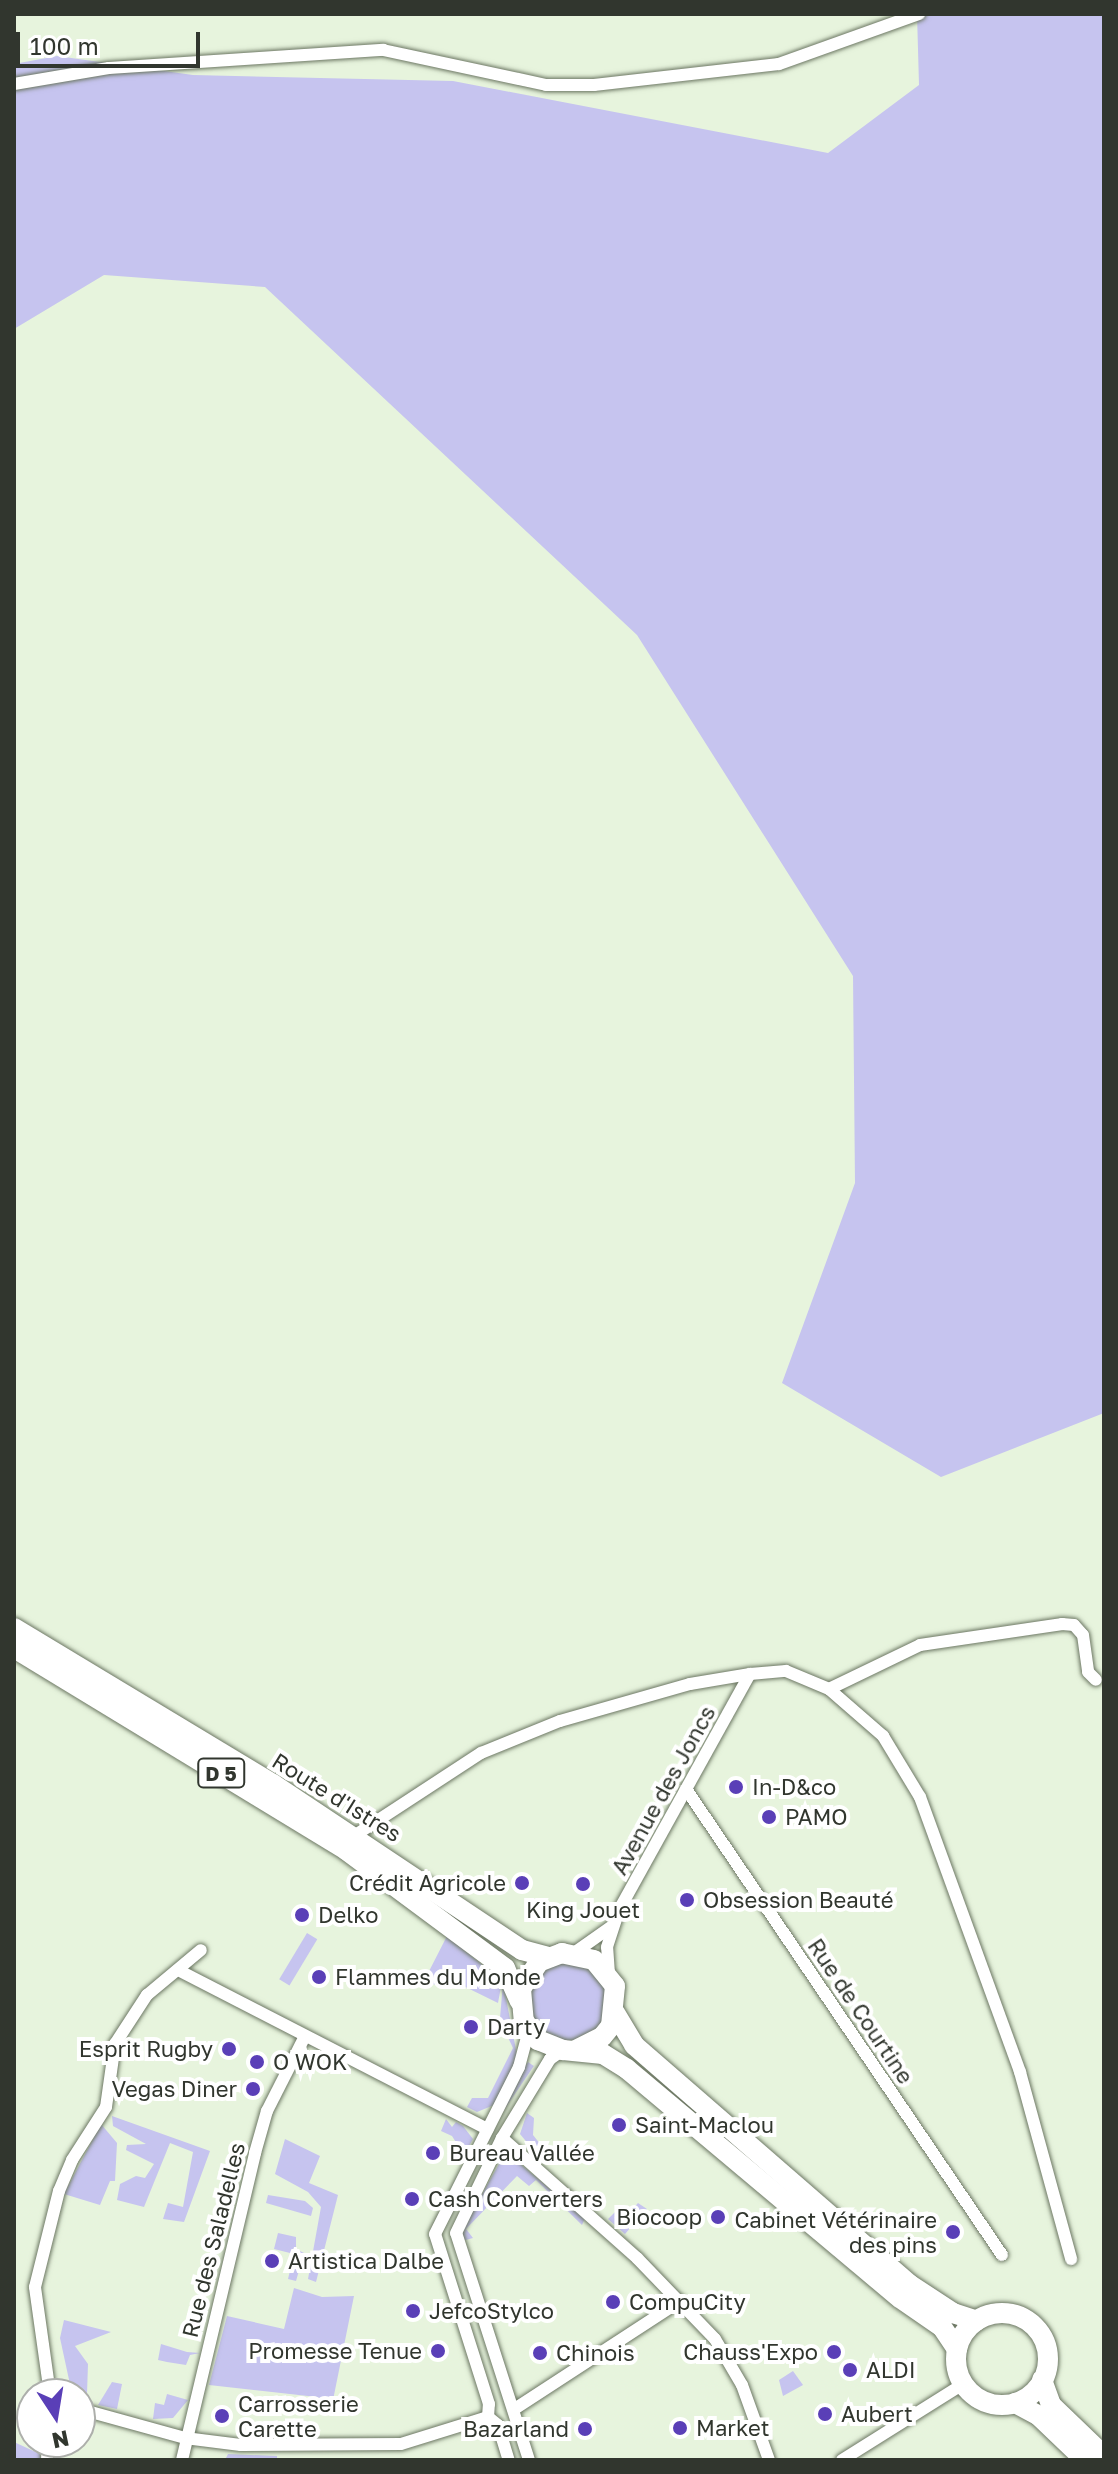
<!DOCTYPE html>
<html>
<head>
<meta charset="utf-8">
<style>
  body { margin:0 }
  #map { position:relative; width:1118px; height:2474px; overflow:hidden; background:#e7f4dd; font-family:"Golos Text",sans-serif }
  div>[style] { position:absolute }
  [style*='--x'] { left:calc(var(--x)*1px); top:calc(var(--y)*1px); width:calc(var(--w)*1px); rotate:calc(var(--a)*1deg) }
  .green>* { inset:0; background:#c6c4ef; transform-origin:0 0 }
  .round { border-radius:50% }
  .roads { filter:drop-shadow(0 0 2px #6c7763) drop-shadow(0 0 2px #6c7763) }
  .street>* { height:12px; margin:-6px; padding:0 6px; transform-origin:6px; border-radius:6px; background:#fff }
  .primary>* { height:20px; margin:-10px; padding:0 10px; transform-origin:10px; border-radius:10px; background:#fff }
  .primary>.ring { margin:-10px; padding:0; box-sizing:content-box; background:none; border:20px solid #fff; border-radius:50% }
  .dots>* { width:22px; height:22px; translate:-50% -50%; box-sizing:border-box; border:4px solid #fff; border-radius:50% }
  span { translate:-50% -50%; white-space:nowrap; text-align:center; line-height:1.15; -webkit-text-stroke:8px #fff; paint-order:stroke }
  .shield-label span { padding:2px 6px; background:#fff; border:2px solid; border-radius:6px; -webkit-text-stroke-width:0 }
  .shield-label { font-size:20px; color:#31362e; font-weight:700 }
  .poi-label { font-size:22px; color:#31362e }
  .left { translate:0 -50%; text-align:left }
  .right { translate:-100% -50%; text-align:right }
  .street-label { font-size:22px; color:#31362e }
  .frame { position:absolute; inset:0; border:16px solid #31362e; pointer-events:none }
  .north { position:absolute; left:16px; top:2378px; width:80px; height:80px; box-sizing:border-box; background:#fff; border:2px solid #adafab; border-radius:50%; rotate:168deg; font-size:22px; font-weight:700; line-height:32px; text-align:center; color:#31362e }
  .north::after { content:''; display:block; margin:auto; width:28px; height:36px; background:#5a3fb7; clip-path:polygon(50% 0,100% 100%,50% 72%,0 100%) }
  .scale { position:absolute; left:16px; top:32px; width:184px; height:36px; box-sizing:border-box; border:4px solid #31362e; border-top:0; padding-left:10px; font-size:24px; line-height:28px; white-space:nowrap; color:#31362e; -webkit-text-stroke:6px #fff; paint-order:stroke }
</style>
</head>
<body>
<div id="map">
  <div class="green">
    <i style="clip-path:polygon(917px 14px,1104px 14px,1104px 1413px,941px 1477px,782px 1383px,855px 1183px,853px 976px,637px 635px,265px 287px,104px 275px,14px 329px,14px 64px,57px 56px,193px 75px,453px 81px,828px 153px,919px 85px)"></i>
    <i style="left:307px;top:1933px;width:12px;height:54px;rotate:31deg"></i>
    <i style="clip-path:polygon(447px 1936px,502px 1981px,498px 2003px,441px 1975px,436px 1985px,424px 1981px)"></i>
    <i class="round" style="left:529px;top:1963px;width:78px;height:78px"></i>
    <i style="clip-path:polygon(503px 1983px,518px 2060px,494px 2105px,477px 2112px,467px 2107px,472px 2098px,488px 2098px,513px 2048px,505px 2031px,508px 2023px,500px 2018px)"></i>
    <i style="left:528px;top:2062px;width:7px;height:79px;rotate:34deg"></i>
    <i style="clip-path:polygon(527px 2113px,534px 2118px,533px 2135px,541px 2145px,535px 2152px,520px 2134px)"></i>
    <i style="clip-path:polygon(112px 2116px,210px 2151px,184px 2222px,163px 2219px,168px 2203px,183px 2207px,193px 2152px,170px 2143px,144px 2207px,117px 2200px,120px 2184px,136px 2176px,145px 2178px,154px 2164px,126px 2150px,127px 2145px,146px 2144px,113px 2126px)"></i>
    <i style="clip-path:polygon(446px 2119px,452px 2127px,456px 2122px,463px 2126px,473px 2139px,464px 2155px,452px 2136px,441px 2131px)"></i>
    <i style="clip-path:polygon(101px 2124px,117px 2143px,115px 2181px,110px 2181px,100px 2205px,64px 2194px)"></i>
    <i style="clip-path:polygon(285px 2139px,320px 2156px,309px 2183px,338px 2195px,316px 2282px,308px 2279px,321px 2207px,308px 2192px,275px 2174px)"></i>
    <i style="clip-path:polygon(506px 2161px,519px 2163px,585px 2218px,582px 2225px,536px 2180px,529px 2186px,517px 2176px,466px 2229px,473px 2238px,462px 2241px,463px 2228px,499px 2164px)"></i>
    <i style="clip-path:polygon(268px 2195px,305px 2201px,313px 2208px,311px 2216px,266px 2203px)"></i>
    <i style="clip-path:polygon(638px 2203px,647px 2209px,625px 2234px,608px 2219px,615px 2212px,624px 2219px)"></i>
    <i style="clip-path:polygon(278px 2233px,296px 2237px,296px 2249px,304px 2253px,296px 2281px,288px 2279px,294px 2254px,274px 2249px)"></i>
    <i style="clip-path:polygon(294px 2288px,322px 2297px,354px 2296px,332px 2405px,317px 2397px,209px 2385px,227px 2316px,284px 2329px)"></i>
    <i style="clip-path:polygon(64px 2320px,111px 2332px,75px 2346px,88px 2364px,87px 2394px,82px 2401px,71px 2389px,60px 2338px)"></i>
    <i style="clip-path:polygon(161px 2344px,187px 2352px,200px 2353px,190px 2355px,186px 2365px,167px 2362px,158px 2360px)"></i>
    <i style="clip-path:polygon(793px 2371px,803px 2385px,783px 2396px,779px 2380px)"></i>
    <i style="clip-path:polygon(112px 2382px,122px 2384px,117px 2409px,98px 2405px)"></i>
    <i style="clip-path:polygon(167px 2394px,188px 2400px,173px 2418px,153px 2419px,155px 2403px,164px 2405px)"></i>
    <i style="clip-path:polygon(14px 2442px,40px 2454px,41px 2460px,14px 2460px)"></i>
    <i style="clip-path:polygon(228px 2454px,277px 2456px,277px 2460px,225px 2460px)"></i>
  </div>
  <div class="roads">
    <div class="street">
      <i style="--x:14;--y:84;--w:96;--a:-9.6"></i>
      <i style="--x:109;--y:68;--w:275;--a:-3.8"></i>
      <i style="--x:383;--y:50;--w:167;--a:12.1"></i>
      <i style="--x:546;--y:85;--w:48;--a:0"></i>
      <i style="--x:594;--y:85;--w:186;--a:-6.5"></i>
      <i style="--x:779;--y:64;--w:149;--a:-19.7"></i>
      <i style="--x:829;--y:1689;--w:101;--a:-25.8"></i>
      <i style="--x:920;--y:1645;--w:144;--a:-8.4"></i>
      <i style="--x:1062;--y:1624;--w:12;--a:5"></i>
      <i style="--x:1074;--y:1625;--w:13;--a:48"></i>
      <i style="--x:1083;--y:1635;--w:37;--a:82"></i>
      <i style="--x:1088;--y:1672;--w:11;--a:45"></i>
      <i style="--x:686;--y:1789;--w:563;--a:55.86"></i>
      <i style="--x:354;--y:1836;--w:152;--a:-33.2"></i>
      <i style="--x:481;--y:1753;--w:85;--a:-22.1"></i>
      <i style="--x:560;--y:1721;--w:135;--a:-15.9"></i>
      <i style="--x:690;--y:1684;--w:61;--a:-9.5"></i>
      <i style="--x:750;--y:1674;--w:36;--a:-5"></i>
      <i style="--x:786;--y:1671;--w:47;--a:22.7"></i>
      <i style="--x:829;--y:1689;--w:72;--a:41"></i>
      <i style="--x:883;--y:1736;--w:71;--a:58.8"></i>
      <i style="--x:920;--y:1797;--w:293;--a:70"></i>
      <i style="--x:1020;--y:2072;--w:194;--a:74.7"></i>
      <i style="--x:574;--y:1953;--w:47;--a:-35.4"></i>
      <i style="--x:178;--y:1970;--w:348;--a:27.2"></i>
      <i style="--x:609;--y:1974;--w:27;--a:-94"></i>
      <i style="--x:607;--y:1947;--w:39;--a:-72"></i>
      <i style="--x:619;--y:1910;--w:270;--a:-61"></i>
      <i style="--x:502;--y:2138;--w:181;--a:41.6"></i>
      <i style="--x:637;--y:2258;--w:112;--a:46.1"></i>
      <i style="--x:715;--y:2339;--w:53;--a:59.6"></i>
      <i style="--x:742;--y:2385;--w:80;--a:70.2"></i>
      <i style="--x:50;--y:2394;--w:108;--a:-98"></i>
      <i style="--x:35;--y:2287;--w:99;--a:-76"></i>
      <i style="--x:59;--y:2191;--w:34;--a:-67"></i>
      <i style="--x:72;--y:2160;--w:63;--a:-57.3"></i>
      <i style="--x:106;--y:2107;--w:64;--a:-81.9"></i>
      <i style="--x:115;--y:2044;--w:59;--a:-56.9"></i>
      <i style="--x:147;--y:1995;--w:70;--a:-39.8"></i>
      <i style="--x:516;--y:2408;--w:196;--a:-33.1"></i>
      <i style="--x:80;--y:2409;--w:109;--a:15.4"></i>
      <i style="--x:185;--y:2438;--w:56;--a:7.1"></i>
      <i style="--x:241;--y:2445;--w:160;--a:-0.4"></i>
      <i style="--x:401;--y:2444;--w:91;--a:-17.2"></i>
      <i style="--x:488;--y:2417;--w:13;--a:-86"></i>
      <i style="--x:489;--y:2404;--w:178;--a:-107.6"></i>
      <i style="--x:435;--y:2234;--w:187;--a:-63.3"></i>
      <i style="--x:519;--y:2067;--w:38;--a:-75"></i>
      <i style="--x:488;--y:2417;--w:13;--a:39"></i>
      <i style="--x:498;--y:2425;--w:37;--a:73"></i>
      <i style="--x:47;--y:2460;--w:18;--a:-87"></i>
      <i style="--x:182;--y:2460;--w:316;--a:-76.6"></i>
      <i style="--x:255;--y:2153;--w:44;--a:-74.1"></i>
      <i style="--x:267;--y:2111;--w:84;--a:-63.1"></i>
      <i style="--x:529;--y:2460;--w:238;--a:-107.8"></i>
      <i style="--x:456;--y:2233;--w:106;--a:-64.2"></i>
      <i style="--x:502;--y:2138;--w:92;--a:-58.7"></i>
      <i style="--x:550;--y:2059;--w:16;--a:-35"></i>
      <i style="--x:842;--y:2460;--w:143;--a:-32.1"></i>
    </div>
    <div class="primary">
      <i style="--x:14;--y:1628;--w:302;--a:31.1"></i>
      <i style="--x:273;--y:1784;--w:299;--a:33.7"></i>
      <i style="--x:522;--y:1950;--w:28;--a:15"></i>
      <i style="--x:14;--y:1648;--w:389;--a:31.3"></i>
      <i style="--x:346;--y:1850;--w:198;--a:36.6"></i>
      <i style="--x:505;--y:1968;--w:36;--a:66"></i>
      <i style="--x:615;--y:2013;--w:37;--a:59"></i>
      <i style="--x:634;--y:2045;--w:364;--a:41"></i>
      <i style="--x:909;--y:2284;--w:53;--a:33.4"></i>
      <i style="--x:953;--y:2313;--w:25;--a:18"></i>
      <i style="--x:576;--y:2050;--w:29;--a:-27"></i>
      <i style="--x:602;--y:2037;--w:14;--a:-51"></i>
      <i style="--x:611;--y:2026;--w:40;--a:-84.3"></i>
      <i style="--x:615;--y:1986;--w:33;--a:-129"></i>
      <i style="--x:594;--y:1960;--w:33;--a:-168"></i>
      <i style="--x:562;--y:1953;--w:25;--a:159"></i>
      <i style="--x:539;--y:1962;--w:32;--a:124"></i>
      <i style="--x:521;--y:1989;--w:32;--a:85"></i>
      <i style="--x:524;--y:2021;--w:24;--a:54"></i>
      <i style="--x:538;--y:2040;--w:27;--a:22"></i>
      <i style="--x:563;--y:2050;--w:40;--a:5.7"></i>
      <i style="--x:603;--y:2054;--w:28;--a:32"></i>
      <i style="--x:627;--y:2069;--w:356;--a:40"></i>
      <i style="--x:900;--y:2298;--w:51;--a:34.6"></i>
      <i style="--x:942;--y:2327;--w:27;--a:56"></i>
      <i class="ring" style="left:956px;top:2313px;width:72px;height:72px"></i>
      <i style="--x:1042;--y:2380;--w:27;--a:70"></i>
      <i style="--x:1051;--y:2405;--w:74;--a:43.9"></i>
      <i style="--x:1015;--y:2403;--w:27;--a:28"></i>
      <i style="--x:1039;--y:2416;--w:64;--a:43.7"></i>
    </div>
  </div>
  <div class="dots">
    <i style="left:736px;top:1787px;background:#5a3fb7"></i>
    <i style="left:769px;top:1817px;background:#5a3fb7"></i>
    <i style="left:522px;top:1883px;background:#5a3fb7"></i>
    <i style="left:583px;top:1884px;background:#5a3fb7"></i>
    <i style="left:687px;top:1900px;background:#5a3fb7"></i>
    <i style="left:302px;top:1915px;background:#5a3fb7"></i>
    <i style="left:319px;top:1977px;background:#5a3fb7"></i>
    <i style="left:471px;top:2027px;background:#5a3fb7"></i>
    <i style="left:229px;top:2049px;background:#5a3fb7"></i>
    <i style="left:257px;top:2062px;background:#5a3fb7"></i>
    <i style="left:253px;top:2089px;background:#5a3fb7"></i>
    <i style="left:619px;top:2125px;background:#5a3fb7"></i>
    <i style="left:433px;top:2153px;background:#5a3fb7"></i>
    <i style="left:412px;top:2199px;background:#5a3fb7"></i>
    <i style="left:718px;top:2217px;background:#5a3fb7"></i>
    <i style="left:953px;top:2232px;background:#5a3fb7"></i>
    <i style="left:272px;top:2261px;background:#5a3fb7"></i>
    <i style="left:613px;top:2302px;background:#5a3fb7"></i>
    <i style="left:413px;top:2311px;background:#5a3fb7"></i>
    <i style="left:438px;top:2351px;background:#5a3fb7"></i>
    <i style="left:834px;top:2352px;background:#5a3fb7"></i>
    <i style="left:540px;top:2353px;background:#5a3fb7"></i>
    <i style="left:850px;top:2370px;background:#5a3fb7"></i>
    <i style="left:825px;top:2414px;background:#5a3fb7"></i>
    <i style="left:222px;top:2416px;background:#5a3fb7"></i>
    <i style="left:680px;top:2428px;background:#5a3fb7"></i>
    <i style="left:585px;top:2429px;background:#5a3fb7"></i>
  </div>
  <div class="shield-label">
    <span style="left:221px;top:1773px">D 5</span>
  </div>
  <div class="poi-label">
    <span class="left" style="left:752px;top:1787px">In-D&amp;co</span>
    <span class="left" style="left:785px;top:1817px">PAMO</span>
    <span class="right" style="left:506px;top:1883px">Crédit Agricole</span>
    <span class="left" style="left:703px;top:1900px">Obsession Beauté</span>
    <span style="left:583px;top:1910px">King Jouet</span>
    <span class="left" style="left:318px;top:1915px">Delko</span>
    <span class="left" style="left:335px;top:1977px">Flammes du Monde</span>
    <span class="left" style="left:487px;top:2027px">Darty</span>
    <span class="right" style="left:213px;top:2049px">Esprit Rugby</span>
    <span class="left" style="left:273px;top:2062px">O WOK</span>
    <span class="right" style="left:237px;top:2089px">Vegas Diner</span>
    <span class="left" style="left:635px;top:2125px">Saint-Maclou</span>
    <span class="left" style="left:449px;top:2153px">Bureau Vallée</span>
    <span class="left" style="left:428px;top:2199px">Cash Converters</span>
    <span class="right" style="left:702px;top:2217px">Biocoop</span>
    <span class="right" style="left:937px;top:2232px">Cabinet Vétérinaire<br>des pins</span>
    <span class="left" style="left:288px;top:2261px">Artistica Dalbe</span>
    <span class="left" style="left:629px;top:2302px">CompuCity</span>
    <span class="left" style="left:429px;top:2311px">JefcoStylco</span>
    <span class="right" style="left:422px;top:2351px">Promesse Tenue</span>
    <span class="right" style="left:818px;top:2352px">Chauss'Expo</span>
    <span class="left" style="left:556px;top:2353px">Chinois</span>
    <span class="left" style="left:866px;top:2370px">ALDI</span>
    <span class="left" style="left:238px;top:2416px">Carrosserie<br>Carette</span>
    <span class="left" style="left:841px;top:2414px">Aubert</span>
    <span class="left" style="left:696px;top:2428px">Market</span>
    <span class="right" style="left:569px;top:2429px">Bazarland</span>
  </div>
  <div class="street-label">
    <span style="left:663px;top:1790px;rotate:-61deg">Avenue des Joncs</span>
    <span style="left:337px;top:1797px;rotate:32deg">Route d'Istres</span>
    <span style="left:861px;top:2011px;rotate:56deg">Rue de Courtine</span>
    <span style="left:213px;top:2240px;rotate:-76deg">Rue des Saladelles</span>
  </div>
  <div class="frame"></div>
  <div class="north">N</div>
  <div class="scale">100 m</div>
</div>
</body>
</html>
